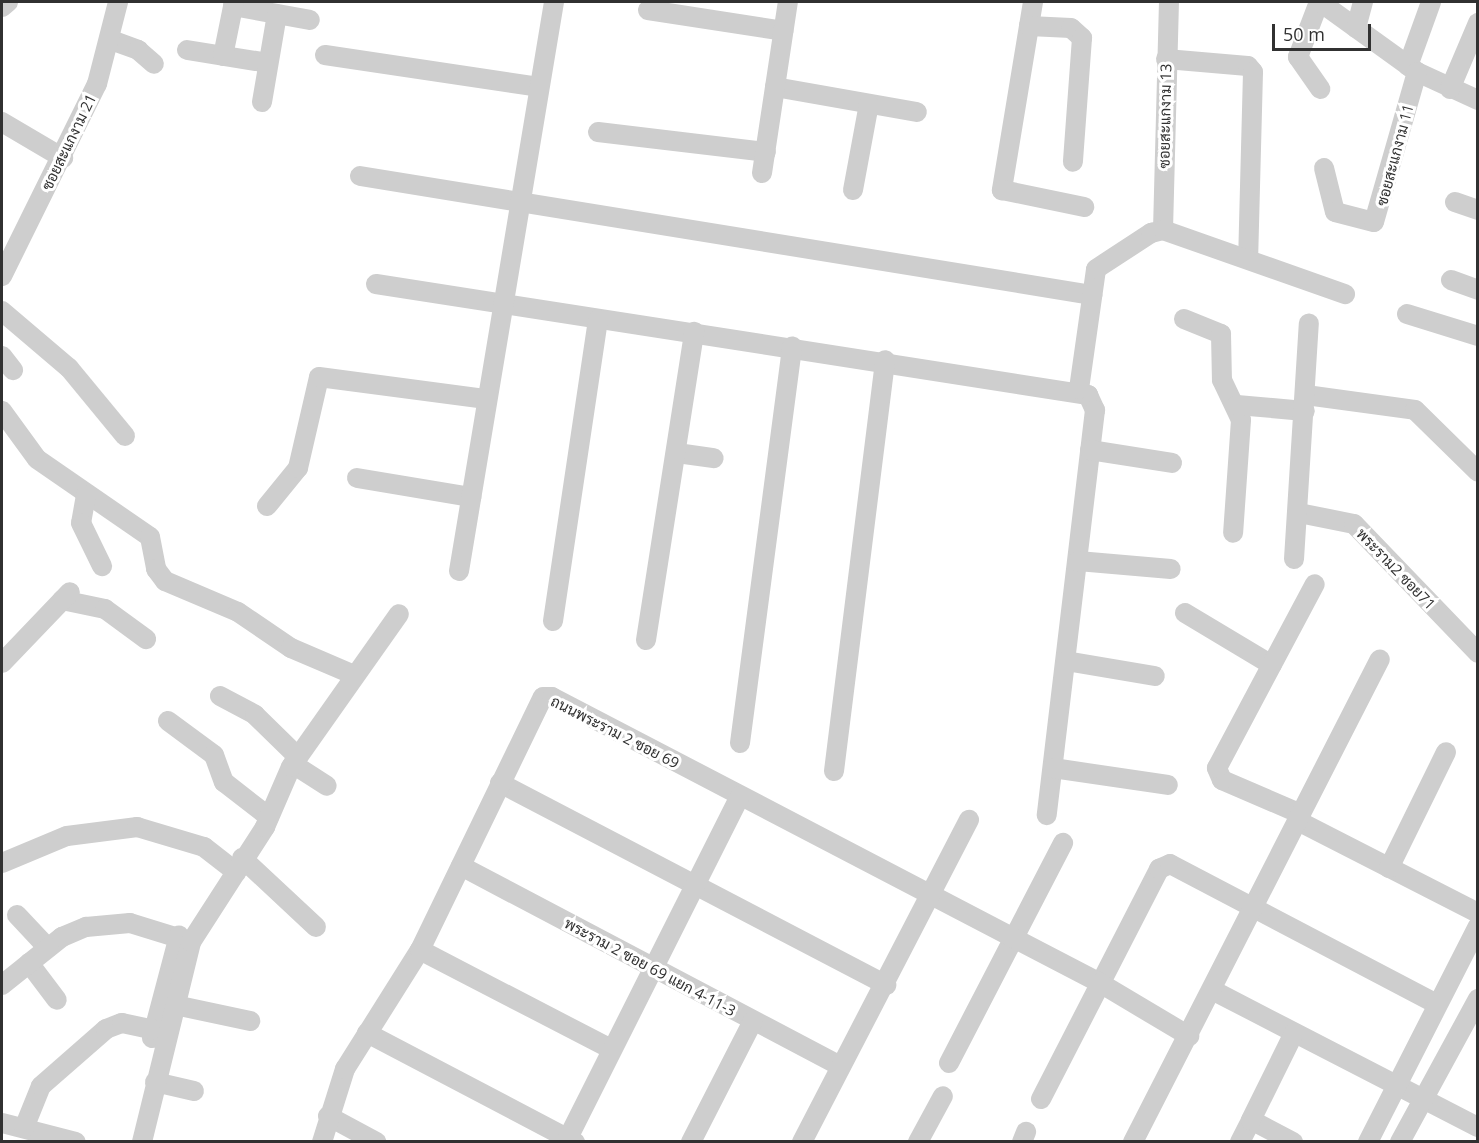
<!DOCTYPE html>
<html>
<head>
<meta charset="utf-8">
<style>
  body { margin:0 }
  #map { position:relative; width:1479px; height:1143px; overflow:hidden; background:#fff; font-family:"Open Sans",Sarabun,sans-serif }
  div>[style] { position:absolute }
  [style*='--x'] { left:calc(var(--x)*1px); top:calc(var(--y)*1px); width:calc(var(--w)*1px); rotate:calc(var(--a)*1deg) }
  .minor>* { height:20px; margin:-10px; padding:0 10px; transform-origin:10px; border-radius:10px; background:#cecece }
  span { translate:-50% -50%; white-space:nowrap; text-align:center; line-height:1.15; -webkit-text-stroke:6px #fff; paint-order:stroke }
  .street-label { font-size:15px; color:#313131 }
  .frame { position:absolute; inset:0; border:3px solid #313131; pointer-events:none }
  .scale { position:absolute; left:1272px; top:24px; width:99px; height:27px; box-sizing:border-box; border:3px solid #313131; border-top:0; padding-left:8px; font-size:18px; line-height:21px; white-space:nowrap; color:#313131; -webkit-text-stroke:4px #fff; paint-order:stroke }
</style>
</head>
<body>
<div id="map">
  <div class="minor">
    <i style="--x:1033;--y:2;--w:191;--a:99.4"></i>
    <i style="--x:1002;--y:190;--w:84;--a:11.7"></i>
    <i style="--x:1319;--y:2;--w:59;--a:110.9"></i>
    <i style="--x:1298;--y:57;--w:39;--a:55"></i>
    <i style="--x:1320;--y:2;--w:120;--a:35.8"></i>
    <i style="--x:1417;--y:72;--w:67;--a:24.7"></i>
    <i style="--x:233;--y:6;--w:78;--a:10.3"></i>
    <i style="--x:2;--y:7;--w:8;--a:-40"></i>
    <i style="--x:648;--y:10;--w:137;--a:8.8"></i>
    <i style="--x:1029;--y:26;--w:42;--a:2.7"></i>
    <i style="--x:1071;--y:28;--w:15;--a:42"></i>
    <i style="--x:1082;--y:38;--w:124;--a:94.2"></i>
    <i style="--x:1356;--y:28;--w:27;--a:-75"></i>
    <i style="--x:111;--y:40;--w:29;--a:20"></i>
    <i style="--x:138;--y:50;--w:21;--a:41"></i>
    <i style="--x:187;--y:50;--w:82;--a:9.1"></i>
    <i style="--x:325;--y:55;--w:216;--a:8.5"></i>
    <i style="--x:223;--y:56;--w:55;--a:-78.5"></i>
    <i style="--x:1166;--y:59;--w:82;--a:4.9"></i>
    <i style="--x:1248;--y:66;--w:8;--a:50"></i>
    <i style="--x:1253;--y:72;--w:187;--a:91.5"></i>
    <i style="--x:1408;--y:66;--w:68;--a:-70.2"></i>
    <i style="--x:775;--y:87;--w:144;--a:10"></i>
    <i style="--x:1450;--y:89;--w:72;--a:-67"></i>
    <i style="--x:262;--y:102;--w:89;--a:-80.3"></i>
    <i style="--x:2;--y:122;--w:71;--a:30.5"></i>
    <i style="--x:598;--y:132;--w:169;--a:6.8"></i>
    <i style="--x:1324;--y:168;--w:45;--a:76"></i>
    <i style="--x:1335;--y:212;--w:40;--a:14.4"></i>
    <i style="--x:1374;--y:222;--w:156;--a:-74"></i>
    <i style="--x:762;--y:173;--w:173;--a:-81.4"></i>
    <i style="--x:360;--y:176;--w:742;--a:9.23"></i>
    <i style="--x:853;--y:190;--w:87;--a:-79.5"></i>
    <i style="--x:1455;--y:202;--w:24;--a:19"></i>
    <i style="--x:1163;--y:230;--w:228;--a:-88.5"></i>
    <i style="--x:2;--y:276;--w:214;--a:-63.7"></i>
    <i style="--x:97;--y:84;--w:85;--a:-75.6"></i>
    <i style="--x:1451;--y:280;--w:29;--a:20"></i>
    <i style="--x:376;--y:284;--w:721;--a:8.86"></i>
    <i style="--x:1088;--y:395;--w:17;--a:65"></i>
    <i style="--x:1095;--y:410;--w:408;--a:96.8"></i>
    <i style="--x:2;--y:311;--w:88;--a:40.4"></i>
    <i style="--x:69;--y:368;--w:88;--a:50.5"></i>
    <i style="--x:1407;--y:314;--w:74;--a:17.2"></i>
    <i style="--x:1184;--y:319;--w:40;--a:22"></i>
    <i style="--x:1221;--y:334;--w:46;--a:88.8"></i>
    <i style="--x:1222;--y:380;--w:44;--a:64.6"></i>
    <i style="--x:1241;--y:420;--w:113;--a:94"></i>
    <i style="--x:2;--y:356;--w:18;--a:52"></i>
    <i style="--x:1079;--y:389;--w:121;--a:-81.9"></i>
    <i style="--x:1096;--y:269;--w:66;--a:-33.2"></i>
    <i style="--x:1151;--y:233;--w:12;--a:-14"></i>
    <i style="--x:1163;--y:230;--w:193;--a:19.4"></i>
    <i style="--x:1306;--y:395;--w:110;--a:7.8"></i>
    <i style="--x:1415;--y:410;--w:88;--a:44.5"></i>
    <i style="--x:1237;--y:405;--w:68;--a:5"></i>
    <i style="--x:2;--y:411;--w:59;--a:53.9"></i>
    <i style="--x:37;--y:459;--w:137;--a:34.6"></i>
    <i style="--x:150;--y:537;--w:33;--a:79"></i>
    <i style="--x:156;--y:569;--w:15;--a:53"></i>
    <i style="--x:165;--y:581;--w:79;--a:23"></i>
    <i style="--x:238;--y:612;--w:64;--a:34.2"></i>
    <i style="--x:291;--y:648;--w:69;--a:23.2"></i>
    <i style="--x:1090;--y:450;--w:83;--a:9"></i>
    <i style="--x:677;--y:453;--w:37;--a:8"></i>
    <i style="--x:357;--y:478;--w:116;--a:9.5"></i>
    <i style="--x:86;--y:495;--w:28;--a:100"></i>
    <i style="--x:81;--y:523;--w:48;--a:64"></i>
    <i style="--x:267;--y:506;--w:49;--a:-50.8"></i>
    <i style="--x:298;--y:468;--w:93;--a:-77"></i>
    <i style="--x:319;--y:377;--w:169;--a:7.5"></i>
    <i style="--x:1299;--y:513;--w:56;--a:11.3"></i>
    <i style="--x:1354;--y:524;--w:179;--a:46.1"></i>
    <i style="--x:1294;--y:559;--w:236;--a:-86.4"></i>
    <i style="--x:1078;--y:561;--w:93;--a:4.9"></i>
    <i style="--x:459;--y:571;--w:577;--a:-80.52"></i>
    <i style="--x:62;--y:600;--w:44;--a:11.8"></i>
    <i style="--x:105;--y:609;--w:51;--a:36.2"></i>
    <i style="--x:1185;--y:613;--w:101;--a:30.9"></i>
    <i style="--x:553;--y:621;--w:305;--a:-81.5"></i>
    <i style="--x:646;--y:640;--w:312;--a:-81.1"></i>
    <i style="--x:1066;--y:661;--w:90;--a:9.6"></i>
    <i style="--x:2;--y:663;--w:98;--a:-46.2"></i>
    <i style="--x:220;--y:696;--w:40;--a:28"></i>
    <i style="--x:255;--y:715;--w:60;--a:44.3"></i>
    <i style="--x:168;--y:721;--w:57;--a:36.5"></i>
    <i style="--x:214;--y:755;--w:29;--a:70"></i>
    <i style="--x:224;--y:782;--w:57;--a:37.9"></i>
    <i style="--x:740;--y:743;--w:400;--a:-82.5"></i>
    <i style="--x:293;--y:764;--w:40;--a:32.9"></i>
    <i style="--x:1053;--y:768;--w:116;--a:8.4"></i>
    <i style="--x:834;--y:771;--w:414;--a:-82.9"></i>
    <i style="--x:500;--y:783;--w:436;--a:27.6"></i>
    <i style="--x:1301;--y:814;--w:86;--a:-156.7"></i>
    <i style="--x:1222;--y:780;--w:13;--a:-113"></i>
    <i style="--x:1217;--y:768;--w:208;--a:-62"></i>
    <i style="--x:1300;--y:822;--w:200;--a:27.1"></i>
    <i style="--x:242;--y:858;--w:101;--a:43"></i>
    <i style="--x:2;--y:863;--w:70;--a:-22.6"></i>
    <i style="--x:67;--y:836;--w:71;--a:-7.3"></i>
    <i style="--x:137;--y:827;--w:70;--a:16.6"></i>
    <i style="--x:204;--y:847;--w:41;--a:38"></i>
    <i style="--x:461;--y:866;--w:429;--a:27.8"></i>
    <i style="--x:1389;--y:868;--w:129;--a:-63.8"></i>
    <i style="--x:17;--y:915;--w:45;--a:46.8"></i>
    <i style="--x:420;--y:950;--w:215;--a:27.4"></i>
    <i style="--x:29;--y:963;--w:46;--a:52.9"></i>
    <i style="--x:2;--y:985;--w:77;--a:-38.7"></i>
    <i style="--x:62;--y:937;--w:26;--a:-23"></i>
    <i style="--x:86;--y:927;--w:44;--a:-5.2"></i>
    <i style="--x:130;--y:923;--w:61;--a:17.2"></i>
    <i style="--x:1214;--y:991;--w:297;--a:27.3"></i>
    <i style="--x:175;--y:1005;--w:77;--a:12"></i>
    <i style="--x:367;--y:1033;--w:235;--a:27.7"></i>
    <i style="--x:152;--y:1038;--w:106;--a:-75.2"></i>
    <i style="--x:949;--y:1063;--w:248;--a:-62.6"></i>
    <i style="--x:155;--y:1082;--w:40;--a:13"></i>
    <i style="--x:1041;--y:1099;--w:259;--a:-62.8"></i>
    <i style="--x:1159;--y:869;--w:12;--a:-24"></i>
    <i style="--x:1170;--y:864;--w:301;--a:27.7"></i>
    <i style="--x:328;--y:1116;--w:55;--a:28.4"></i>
    <i style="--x:2;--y:1123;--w:76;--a:14.4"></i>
    <i style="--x:24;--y:1128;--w:45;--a:-68"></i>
    <i style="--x:41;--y:1086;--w:86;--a:-41.2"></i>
    <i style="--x:106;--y:1029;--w:17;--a:-21"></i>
    <i style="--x:122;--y:1023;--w:43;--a:12.1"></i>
    <i style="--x:142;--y:1142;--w:206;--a:-76.2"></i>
    <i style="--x:191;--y:942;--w:137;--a:-57.2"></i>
    <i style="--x:265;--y:827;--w:65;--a:-66.6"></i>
    <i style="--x:291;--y:767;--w:187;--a:-54.8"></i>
    <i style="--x:322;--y:1142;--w:77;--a:-72.5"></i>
    <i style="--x:345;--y:1069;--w:141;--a:-57.8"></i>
    <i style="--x:420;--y:950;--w:281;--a:-64.1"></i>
    <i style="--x:543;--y:697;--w:9;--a:0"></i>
    <i style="--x:552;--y:697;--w:618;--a:27.56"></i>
    <i style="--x:1100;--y:983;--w:104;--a:30.8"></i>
    <i style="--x:566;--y:1142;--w:387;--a:-63.3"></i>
    <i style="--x:691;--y:1142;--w:136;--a:-62.9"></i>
    <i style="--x:802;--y:1142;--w:363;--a:-62.6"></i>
    <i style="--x:918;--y:1142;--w:52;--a:-61.5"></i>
    <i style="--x:1022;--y:1142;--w:11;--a:-68"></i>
    <i style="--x:1133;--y:1142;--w:542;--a:-62.92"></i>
    <i style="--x:1240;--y:1142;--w:25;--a:-63"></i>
    <i style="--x:1293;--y:1142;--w:47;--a:-152.4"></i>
    <i style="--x:1251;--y:1120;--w:97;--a:-63.7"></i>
    <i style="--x:1368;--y:1142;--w:242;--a:-63"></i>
    <i style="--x:1400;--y:1142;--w:163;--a:-61.4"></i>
  </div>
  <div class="street-label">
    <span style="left:1165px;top:116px;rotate:-89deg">ซอยสะแกงาม 13</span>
    <span style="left:69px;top:142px;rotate:-64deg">ซอยสะแกงาม 21</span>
    <span style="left:1395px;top:155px;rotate:-75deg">ซอยสะแกงาม 11</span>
    <span style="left:1396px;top:569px;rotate:46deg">พระราม2 ซอย71</span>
    <span style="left:615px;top:732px;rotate:27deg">ถนนพระราม 2 ซอย 69</span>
    <span style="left:650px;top:967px;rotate:28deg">พระราม 2 ซอย 69 แยก 4-11-3</span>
  </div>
  <div class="frame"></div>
  <div class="scale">50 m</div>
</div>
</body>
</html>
